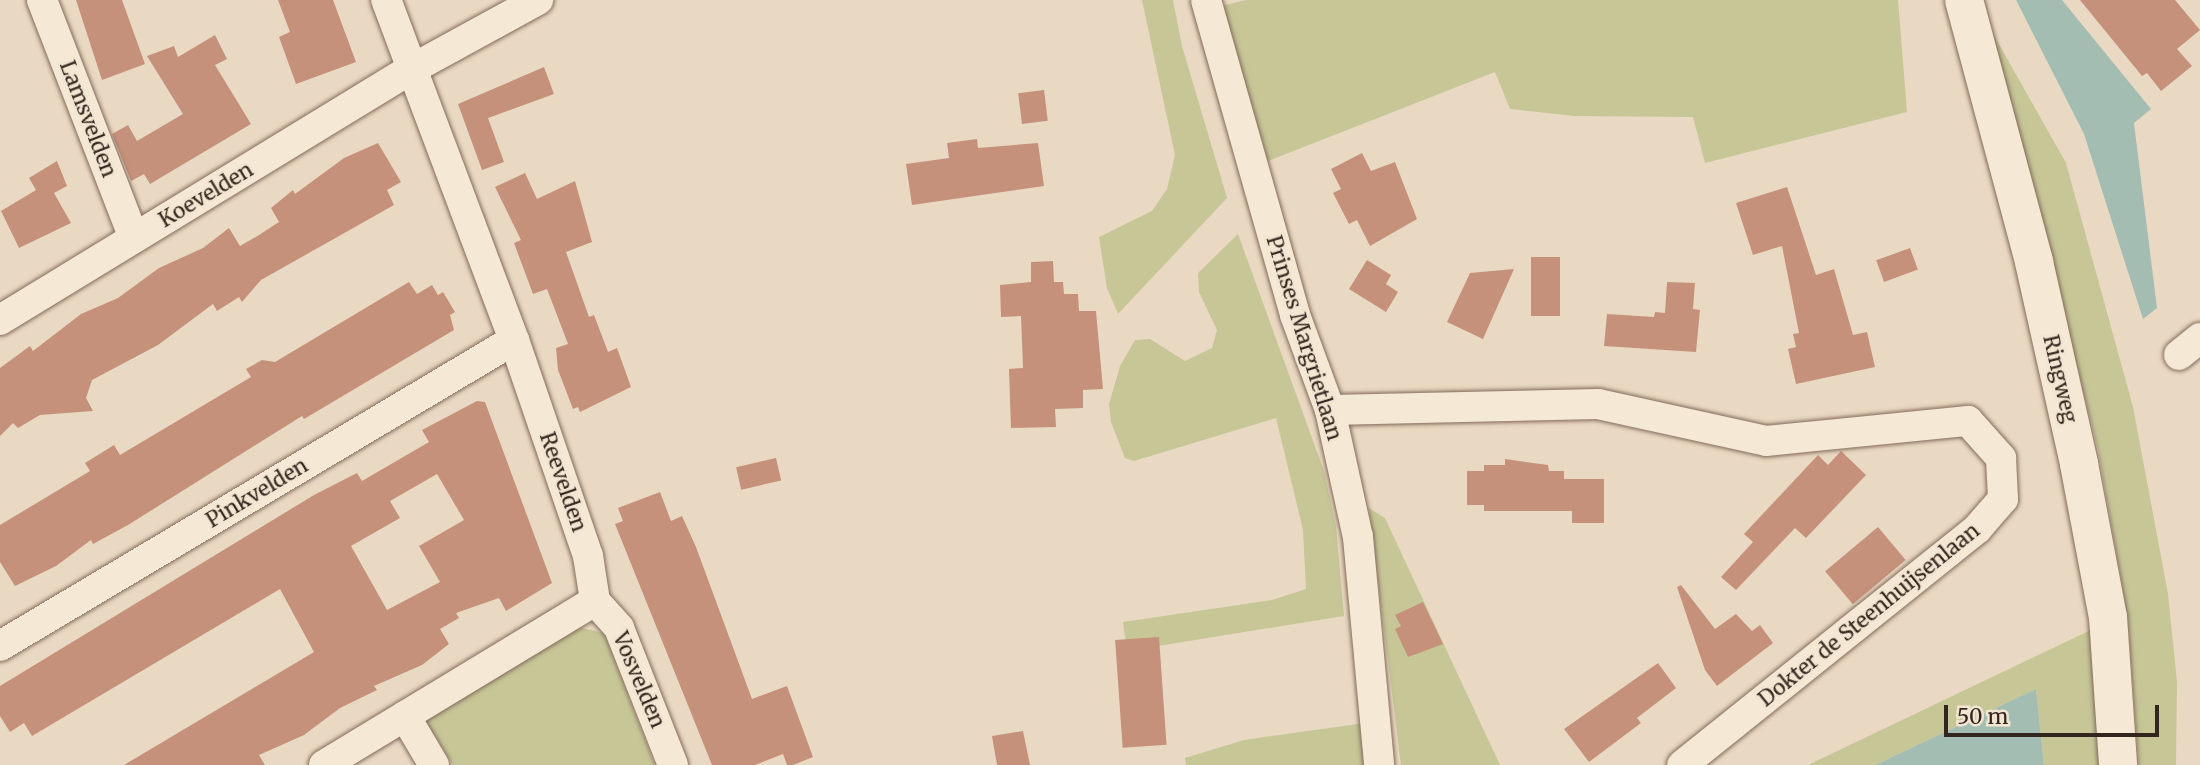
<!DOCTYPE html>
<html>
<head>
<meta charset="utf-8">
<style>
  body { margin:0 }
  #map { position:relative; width:2200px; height:765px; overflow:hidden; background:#ead9c2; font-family:Merriweather,serif }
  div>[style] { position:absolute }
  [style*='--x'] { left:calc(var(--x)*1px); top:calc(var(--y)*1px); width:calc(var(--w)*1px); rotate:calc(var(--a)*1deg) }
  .green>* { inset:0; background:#c6c697 }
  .water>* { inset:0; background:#a4bdb3 }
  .building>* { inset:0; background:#c5917b; transform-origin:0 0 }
  .roads { filter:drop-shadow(0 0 2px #826b5b) drop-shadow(0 0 2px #826b5b) }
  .street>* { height:30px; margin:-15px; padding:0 15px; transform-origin:15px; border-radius:15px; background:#f5e8d4 }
  .secondary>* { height:38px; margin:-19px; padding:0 19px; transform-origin:19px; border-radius:19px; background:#f5e8d4 }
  span { translate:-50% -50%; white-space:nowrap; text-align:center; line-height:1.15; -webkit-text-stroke:5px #f2e5d1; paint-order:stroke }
  .street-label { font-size:21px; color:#33261e }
  .scale { position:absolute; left:1944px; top:705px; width:215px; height:32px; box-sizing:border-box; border:4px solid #33261e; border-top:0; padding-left:9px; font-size:21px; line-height:24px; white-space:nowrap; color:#33261e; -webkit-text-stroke:5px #f2e5d1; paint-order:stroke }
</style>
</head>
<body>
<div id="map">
  <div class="green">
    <i style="clip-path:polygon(1142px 0,1173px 0,1182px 46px,1227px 198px,1118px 314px,1107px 288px,1099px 237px,1152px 211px,1167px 189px,1175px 155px)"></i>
    <i style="clip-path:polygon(1246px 0,1898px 0,1907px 112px,1705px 163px,1693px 117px,1574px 116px,1510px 109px,1495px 72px,1268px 161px,1221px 6px)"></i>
    <i style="clip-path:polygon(1987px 23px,2066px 163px,2133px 407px,2168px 594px,2177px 682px,2176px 765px,2139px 765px,2127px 613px,2098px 449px)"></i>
    <i style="clip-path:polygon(1238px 234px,1324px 471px,1336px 526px,1344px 616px,1133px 650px,1126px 644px,1123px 622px,1272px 600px,1306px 589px,1303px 530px,1276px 418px,1134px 461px,1125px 458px,1111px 422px,1109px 404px,1120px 366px,1135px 340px,1150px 339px,1185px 361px,1212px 348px,1217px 330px,1199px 292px,1198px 273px)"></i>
    <i style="clip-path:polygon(1369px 508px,1385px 518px,1500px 765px,1401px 765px)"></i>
    <i style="clip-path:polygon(574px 626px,604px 633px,655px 765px,453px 765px,424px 718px)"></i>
    <i style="clip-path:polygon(2095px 628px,2104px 765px,2044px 765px,2036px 689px,1875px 765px,1808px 765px)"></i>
    <i style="clip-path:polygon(1365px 723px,1370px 765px,1186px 765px,1185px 758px,1244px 740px)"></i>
  </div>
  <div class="water">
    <i style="clip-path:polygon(2016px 0,2062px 0,2151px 109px,2134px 123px,2157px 308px,2143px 319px,2084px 134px)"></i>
    <i style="clip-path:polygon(2036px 689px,2044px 765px,1875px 765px)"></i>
  </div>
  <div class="building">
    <i style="clip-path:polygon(76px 0,122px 0,145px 64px,102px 80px)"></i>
    <i style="clip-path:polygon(278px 0,333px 0,356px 62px,296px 84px,279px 37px,290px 32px)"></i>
    <i style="clip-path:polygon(2080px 0,2175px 0,2200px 30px,2177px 49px,2192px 66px,2161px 91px,2147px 73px,2142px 76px)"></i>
    <i style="clip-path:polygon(215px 35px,227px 59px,215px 65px,251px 124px,150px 184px,144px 174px,131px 181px,112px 134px,128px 125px,137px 141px,183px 114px,147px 56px,174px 46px,178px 57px)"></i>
    <i style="clip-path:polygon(544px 67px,554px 94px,488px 118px,504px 162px,482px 170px,458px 104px)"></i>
    <i style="left:1044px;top:90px;width:31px;height:26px;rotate:83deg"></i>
    <i style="clip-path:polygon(977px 139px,978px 148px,1038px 143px,1044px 186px,912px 205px,906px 164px,949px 158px,947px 143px)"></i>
    <i style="clip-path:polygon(378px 143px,401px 182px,387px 190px,394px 205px,261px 280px,242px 302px,239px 297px,217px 311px,213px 304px,158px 345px,92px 380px,86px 398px,93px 411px,40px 415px,18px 428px,13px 423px,0 436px,0 368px,30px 346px,33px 351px,81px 314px,118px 298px,159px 268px,203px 248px,229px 228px,240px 246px,259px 235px,279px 222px,271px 208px,293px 190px,295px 194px,344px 158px)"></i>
    <i style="clip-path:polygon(1362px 153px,1371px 171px,1395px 162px,1417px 219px,1370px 246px,1357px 220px,1349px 224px,1333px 193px,1341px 189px,1331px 169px)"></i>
    <i style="clip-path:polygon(57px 161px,67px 186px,54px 193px,71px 223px,19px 248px,1px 211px,36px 190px,29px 178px)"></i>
    <i style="clip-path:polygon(525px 173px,537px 199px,575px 181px,592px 242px,566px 252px,589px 317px,594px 315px,608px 352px,617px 348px,631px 387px,580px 412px,578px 407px,573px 409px,558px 370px,556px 348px,568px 344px,547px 289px,533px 294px,514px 243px,521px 240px,495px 187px)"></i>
    <i style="clip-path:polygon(1787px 187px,1816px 275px,1834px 269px,1853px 335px,1867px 332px,1875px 367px,1796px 384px,1788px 349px,1796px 347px,1793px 334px,1799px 333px,1782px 246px,1753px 255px,1736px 203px)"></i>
    <i style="left:1910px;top:248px;width:23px;height:36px;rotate:70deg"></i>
    <i style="left:1531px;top:257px;width:29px;height:59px"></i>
    <i style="clip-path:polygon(1367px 260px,1391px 275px,1386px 284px,1398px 292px,1386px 312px,1349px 289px)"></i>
    <i style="clip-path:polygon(1053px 261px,1054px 282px,1063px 282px,1064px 294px,1078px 294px,1079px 311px,1096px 311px,1103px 389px,1083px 390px,1083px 408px,1055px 409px,1056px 427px,1011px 428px,1009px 369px,1023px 368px,1021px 316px,1001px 317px,1000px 285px,1031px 282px,1031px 262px)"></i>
    <i style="clip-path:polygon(1514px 269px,1483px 339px,1447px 322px,1470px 273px)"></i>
    <i style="clip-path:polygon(409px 282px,417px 294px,432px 285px,438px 295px,443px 292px,455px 312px,450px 315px,454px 330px,304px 419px,302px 416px,128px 525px,93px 544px,91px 540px,56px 566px,15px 586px,0 562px,0 525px,90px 471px,85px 463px,114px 445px,120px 455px,251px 377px,246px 369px,262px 360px,275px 362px)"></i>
    <i style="clip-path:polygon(1667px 282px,1695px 283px,1693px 309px,1700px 310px,1696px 352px,1604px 346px,1607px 314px,1654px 317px,1655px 312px,1665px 313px)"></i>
    <i style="clip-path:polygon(evenodd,477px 401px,485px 402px,552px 583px,506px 611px,499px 598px,456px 613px,459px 618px,440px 629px,449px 644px,422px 665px,374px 686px,377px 690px,340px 708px,304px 735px,259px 755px,265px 765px,124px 765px,314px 652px,280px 589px,32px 736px,24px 723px,10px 732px,0 716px,0 686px,314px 495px,357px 473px,362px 481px,429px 442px,422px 430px,477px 401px,437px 474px,464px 520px,419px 546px,440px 582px,387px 610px,351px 546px,400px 518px,390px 501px,437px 474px)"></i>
    <i style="clip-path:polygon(1841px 451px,1866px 475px,1806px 538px,1795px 528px,1736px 590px,1721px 577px,1753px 542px,1744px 534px,1818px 455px,1828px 465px)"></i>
    <i style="left:776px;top:458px;width:23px;height:41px;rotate:77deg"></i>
    <i style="clip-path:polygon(1505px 459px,1548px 465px,1549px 471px,1564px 471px,1564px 479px,1604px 479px,1604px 523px,1572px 523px,1572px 511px,1484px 511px,1484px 505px,1467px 505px,1467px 471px,1484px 471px,1484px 465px,1505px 465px)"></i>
    <i style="clip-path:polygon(660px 492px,671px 521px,682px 516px,696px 547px,752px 699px,787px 686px,813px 757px,793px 765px,787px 765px,783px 754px,755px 765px,712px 765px,615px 524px,623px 521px,618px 508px)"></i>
    <i style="left:1878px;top:527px;width:43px;height:69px;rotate:50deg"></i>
    <i style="clip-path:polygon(1681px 585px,1715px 629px,1736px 614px,1752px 631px,1760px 625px,1773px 643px,1717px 686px,1705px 670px,1677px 587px)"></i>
    <i style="clip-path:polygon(1423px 602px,1443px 644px,1408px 657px,1395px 629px,1401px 626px,1395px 615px)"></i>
    <i style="left:1159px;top:637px;width:108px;height:44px;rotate:86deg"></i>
    <i style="clip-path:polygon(1658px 663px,1676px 688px,1637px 718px,1641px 723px,1589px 762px,1564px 729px)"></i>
    <i style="clip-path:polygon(1023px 731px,1030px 765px,997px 765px,992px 736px)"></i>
  </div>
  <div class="roads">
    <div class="street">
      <i style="--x:42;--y:0;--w:255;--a:68.9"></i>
      <i style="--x:1206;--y:0;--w:327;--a:74.2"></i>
      <i style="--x:1295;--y:315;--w:101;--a:69.8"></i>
      <i style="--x:1330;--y:410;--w:130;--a:77.6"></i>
      <i style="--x:1358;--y:537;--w:229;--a:84.7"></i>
      <i style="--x:0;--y:320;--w:482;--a:-31.4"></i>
      <i style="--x:412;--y:69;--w:144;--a:-28.7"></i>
      <i style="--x:2179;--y:355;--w:27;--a:-39"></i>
      <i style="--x:1330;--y:410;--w:268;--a:-1.3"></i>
      <i style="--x:1598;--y:404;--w:172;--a:12.4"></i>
      <i style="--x:1766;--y:441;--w:203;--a:-5.7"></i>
      <i style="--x:1968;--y:421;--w:50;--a:48.3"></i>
      <i style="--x:2001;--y:458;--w:41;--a:87.2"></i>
      <i style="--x:2003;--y:499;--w:40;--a:131"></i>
      <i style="--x:1977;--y:529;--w:378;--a:141.3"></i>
      <i style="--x:595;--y:601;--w:36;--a:48"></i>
      <i style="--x:619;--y:628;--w:147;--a:68.5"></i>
      <i style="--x:0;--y:646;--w:598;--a:-30.77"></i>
      <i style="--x:405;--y:716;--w:57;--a:59.4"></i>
      <i style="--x:324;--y:765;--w:317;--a:-31.2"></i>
      <i style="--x:595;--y:601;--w:46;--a:-98.8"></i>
      <i style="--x:588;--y:556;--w:228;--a:-108.9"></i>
      <i style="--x:514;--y:340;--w:363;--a:-110.6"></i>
    </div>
    <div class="secondary">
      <i style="--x:1964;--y:0;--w:271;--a:75"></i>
      <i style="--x:2034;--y:262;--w:207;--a:77.4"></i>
      <i style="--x:2079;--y:464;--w:156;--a:79.3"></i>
      <i style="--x:2108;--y:617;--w:148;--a:86.1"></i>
    </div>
  </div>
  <div class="street-label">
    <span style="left:88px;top:119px;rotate:69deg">Lamsvelden</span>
    <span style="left:206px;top:195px;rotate:-31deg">Koevelden</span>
    <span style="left:1304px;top:338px;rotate:73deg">Prinses Margrietlaan</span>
    <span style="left:2060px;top:379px;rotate:77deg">Ringweg</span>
    <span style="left:563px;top:482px;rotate:71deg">Reevelden</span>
    <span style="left:257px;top:493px;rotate:-31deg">Pinkvelden</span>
    <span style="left:1869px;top:615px;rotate:-39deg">Dokter de Steenhuijsenlaan</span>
    <span style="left:639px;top:680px;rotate:67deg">Vosvelden</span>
  </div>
  <div class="scale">50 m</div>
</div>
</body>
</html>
